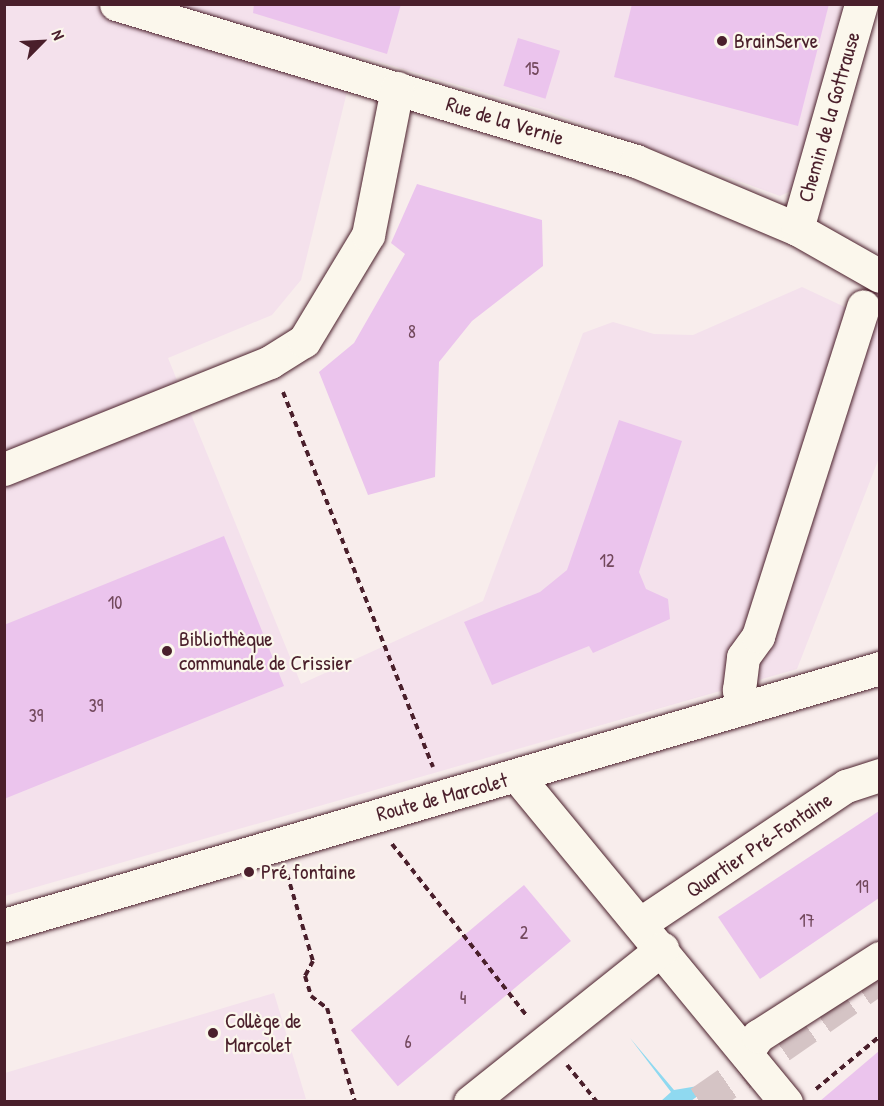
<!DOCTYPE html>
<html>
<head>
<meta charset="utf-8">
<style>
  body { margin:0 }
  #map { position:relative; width:884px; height:1106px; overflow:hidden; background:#f8edec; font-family:"Patrick Hand",sans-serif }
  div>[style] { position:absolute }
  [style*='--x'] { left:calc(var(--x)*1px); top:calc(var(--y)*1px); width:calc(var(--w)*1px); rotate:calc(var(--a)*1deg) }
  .built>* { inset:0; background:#f4e1ec }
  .water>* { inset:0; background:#8fd9f0 }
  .building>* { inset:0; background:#ebc4ed; transform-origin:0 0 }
  .major-tunnel>* { height:33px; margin-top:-16.5px; transform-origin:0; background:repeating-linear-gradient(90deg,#d5c4c5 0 33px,transparent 0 49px) }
  .path>* { height:4px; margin-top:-2px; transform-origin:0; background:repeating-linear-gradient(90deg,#4a1f2b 0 6px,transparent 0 10.5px) }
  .roads { filter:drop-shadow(0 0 2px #4a1f2b) drop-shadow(0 0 2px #4a1f2b) }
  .minor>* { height:33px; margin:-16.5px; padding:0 16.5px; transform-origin:16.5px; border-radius:16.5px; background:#fbf7ec }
  .dots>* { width:16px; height:16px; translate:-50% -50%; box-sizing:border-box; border:3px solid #fbf7ec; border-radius:50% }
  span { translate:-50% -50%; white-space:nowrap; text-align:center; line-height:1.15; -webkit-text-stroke:4.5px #fbf7ec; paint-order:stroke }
  .number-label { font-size:18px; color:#72485c }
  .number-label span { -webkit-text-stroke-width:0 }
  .poi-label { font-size:21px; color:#4a1f2b }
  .left { translate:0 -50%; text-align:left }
  .street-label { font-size:21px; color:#4a1f2b }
  .frame { position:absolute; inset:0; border:6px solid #4a1f2b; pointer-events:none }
  .north { position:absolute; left:12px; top:12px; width:60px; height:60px; -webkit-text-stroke:4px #fbf7ec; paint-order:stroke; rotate:66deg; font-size:16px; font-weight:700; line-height:24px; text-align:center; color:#4a1f2b }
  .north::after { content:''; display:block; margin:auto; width:21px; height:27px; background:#4a1f2b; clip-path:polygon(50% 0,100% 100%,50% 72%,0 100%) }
</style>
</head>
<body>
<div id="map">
  <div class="built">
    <i style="clip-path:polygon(5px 5px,851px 5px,802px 186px,780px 196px,547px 111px,356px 55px,301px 280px,272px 315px,168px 358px,301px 684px,483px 601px,583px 333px,613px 322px,654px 334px,693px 335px,802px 287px,879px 323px,879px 458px,797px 669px,5px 896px)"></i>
    <i style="clip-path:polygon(274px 993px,306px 1099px,5px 1101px,5px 1073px)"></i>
  </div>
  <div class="water">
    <i style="clip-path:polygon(630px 1038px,674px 1090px,698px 1086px,703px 1092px,691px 1101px,661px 1101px,671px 1092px)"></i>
  </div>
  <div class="building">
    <i style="clip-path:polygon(254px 4px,401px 4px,387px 54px,253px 13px)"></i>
    <i style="clip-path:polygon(632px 4px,829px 4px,798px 126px,614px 77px)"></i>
    <i style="left:518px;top:38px;width:44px;height:50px;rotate:17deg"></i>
    <i style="clip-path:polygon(417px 184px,542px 220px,543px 266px,472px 321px,439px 362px,435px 477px,368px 495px,319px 372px,354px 343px,405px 254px,391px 243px)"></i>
    <i style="clip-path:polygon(619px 420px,682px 441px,639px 572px,646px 589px,668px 599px,670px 619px,593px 653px,589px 646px,492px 685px,464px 622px,540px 592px,567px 570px)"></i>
    <i style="clip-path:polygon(224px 536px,284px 686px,4px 799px,4px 625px)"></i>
    <i style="clip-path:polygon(879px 811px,879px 898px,760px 979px,718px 917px)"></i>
    <i style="left:524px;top:885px;width:73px;height:226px;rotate:50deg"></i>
    <i style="clip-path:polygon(879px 1051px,879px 1101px,820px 1101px)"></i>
  </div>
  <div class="major-tunnel">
    <i style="--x:700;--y:1102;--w:219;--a:-34.8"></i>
  </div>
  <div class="path">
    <i style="--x:283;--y:392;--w:404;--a:68.2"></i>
    <i style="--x:392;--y:844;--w:217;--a:51.9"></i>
    <i style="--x:287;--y:874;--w:91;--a:73.4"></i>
    <i style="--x:313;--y:961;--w:17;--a:118"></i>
    <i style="--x:305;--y:976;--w:21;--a:73"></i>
    <i style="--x:311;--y:996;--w:20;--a:37"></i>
    <i style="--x:327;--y:1008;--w:98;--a:73.4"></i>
    <i style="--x:567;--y:1065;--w:48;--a:51"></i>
    <i style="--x:816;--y:1089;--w:83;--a:-39.6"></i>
  </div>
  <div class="roads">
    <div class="minor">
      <i style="--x:116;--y:4;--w:543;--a:16.8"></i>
      <i style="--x:636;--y:161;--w:175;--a:22.9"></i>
      <i style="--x:797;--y:229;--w:95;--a:29.5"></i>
      <i style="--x:797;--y:229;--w:234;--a:-74.1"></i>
      <i style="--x:4;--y:469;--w:287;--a:-21.9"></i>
      <i style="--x:270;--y:362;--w:40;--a:-32"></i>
      <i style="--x:304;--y:341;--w:124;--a:-58.9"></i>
      <i style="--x:368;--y:235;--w:150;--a:-78.8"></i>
      <i style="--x:744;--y:708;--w:19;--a:-106"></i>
      <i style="--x:739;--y:690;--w:33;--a:-83"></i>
      <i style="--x:743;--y:657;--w:26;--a:-54"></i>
      <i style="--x:758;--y:636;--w:346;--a:-72.3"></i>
      <i style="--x:517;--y:776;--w:423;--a:50.5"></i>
      <i style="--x:641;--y:923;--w:247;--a:-33.8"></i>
      <i style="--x:846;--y:786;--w:36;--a:-18"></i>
      <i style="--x:4;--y:925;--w:913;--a:-16.35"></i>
      <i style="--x:746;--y:1053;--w:21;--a:-55"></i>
      <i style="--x:758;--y:1036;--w:145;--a:-32.6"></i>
      <i style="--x:470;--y:1102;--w:246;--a:-38.6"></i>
    </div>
  </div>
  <div class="dots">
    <i style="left:722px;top:41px;background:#4a1f2b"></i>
    <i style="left:167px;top:651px;background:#4a1f2b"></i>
    <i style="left:249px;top:872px;background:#4a1f2b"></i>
    <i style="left:213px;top:1033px;background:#4a1f2b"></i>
  </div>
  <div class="number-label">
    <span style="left:532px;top:69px">15</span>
    <span style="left:412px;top:332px">8</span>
    <span style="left:607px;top:561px">12</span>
    <span style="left:115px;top:603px">10</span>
    <span style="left:96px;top:706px">39</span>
    <span style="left:36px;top:716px">39</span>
    <span style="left:862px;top:887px">19</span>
    <span style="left:807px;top:921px">17</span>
    <span style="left:524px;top:933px">2</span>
    <span style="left:463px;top:998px">4</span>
    <span style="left:408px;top:1042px">6</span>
  </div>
  <div class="poi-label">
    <span class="left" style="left:734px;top:41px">BrainServe</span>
    <span class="left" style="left:179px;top:651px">Bibliothèque<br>communale de Crissier</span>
    <span class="left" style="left:261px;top:872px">Pré fontaine</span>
    <span class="left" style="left:225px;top:1033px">Collège de<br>Marcolet</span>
  </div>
  <div class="street-label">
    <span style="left:829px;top:117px;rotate:-74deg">Chemin de la Gottrause</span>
    <span style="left:505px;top:121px;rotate:17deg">Rue de la Vernie</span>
    <span style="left:442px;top:797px;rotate:-15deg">Route de Marcolet</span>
    <span style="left:759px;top:845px;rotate:-34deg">Quartier Pré-Fontaine</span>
  </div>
  <div class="frame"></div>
  <div class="north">N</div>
</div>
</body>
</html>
